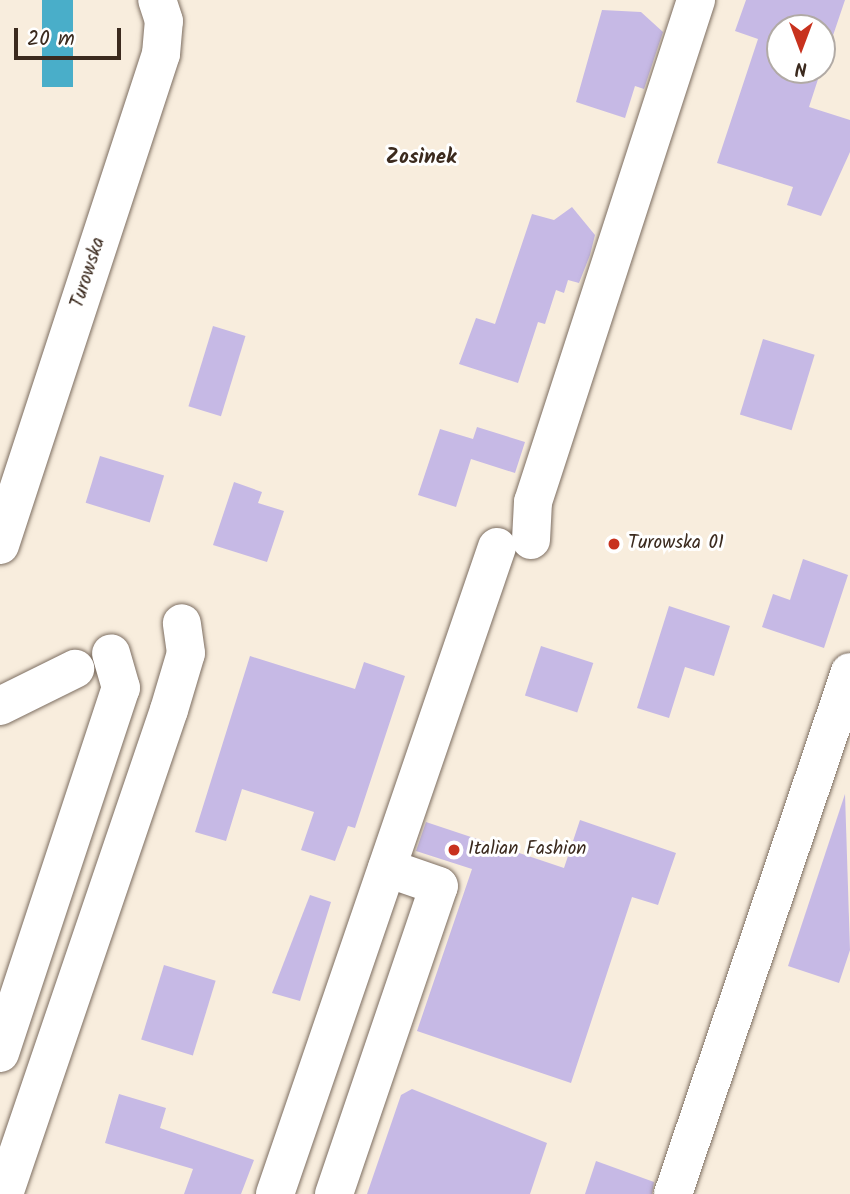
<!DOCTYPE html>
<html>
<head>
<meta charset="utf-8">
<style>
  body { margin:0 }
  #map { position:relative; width:850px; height:1194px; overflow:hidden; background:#f8eddd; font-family:Kalam,sans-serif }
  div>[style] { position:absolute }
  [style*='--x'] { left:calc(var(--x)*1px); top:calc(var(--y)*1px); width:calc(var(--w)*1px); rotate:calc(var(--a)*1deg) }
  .water>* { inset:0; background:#49aec9; transform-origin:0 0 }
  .building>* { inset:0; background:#c6b9e5; transform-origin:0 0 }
  .roads { filter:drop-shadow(0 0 2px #7d6e61) drop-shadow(0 0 2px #7d6e61) }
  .minor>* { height:38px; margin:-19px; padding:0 19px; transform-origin:19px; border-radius:19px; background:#fff }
  .dots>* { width:19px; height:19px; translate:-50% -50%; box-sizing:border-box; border:4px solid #fff; border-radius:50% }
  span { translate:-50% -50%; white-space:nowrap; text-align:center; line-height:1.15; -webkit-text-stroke:6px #fff; paint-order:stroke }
  .street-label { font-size:19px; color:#3b2a1e }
  .poi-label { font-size:19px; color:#3b2a1e }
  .left { translate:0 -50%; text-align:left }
  .neighbourhood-label { font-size:21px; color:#3b2a1e; font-weight:700 }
  .north { position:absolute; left:766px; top:14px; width:70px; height:70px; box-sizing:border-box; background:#fff; border:2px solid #b1aaa5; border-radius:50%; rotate:180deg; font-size:19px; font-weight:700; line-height:28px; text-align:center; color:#3b2a1e }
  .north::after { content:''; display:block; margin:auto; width:24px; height:32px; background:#c8321e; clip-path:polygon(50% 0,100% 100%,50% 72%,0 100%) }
  .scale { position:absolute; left:14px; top:28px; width:107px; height:32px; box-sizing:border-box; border:4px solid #3b2a1e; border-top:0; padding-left:9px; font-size:21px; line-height:24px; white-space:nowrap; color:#3b2a1e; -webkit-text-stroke:5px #fff; paint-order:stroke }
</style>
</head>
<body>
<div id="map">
  <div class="water">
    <i style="left:42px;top:0;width:31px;height:87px"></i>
  </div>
  <div class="building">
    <i style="clip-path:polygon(746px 0,845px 0,822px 68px,822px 28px,780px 28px,780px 70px,821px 70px,809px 107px,850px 120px,850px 152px,821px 216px,787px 205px,793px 187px,717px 163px,758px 39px,735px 31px)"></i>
    <i style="clip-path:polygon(602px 10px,641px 12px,663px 32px,644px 89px,635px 86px,625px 118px,576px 102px)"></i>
    <i style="clip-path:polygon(572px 207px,595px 235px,590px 255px,579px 283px,568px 280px,564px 293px,556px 290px,545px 324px,538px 322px,518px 383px,459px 364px,476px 318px,495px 324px,532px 214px,554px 220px)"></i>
    <i style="left:213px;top:326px;width:34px;height:84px;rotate:17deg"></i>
    <i style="left:763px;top:339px;width:54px;height:79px;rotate:17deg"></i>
    <i style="clip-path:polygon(477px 427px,525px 442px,515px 473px,471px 459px,456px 507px,418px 495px,440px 429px,473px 439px)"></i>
    <i style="left:100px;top:456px;width:67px;height:49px;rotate:17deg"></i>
    <i style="clip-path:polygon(234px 482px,262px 492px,258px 503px,284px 511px,267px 562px,213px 545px)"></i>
    <i style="clip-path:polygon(803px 559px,848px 575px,824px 648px,762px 627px,773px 594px,790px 600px)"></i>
    <i style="clip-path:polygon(669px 606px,730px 626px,714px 676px,685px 667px,669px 718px,637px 708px)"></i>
    <i style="left:541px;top:646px;width:55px;height:52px;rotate:18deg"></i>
    <i style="clip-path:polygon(250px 656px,355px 689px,364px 662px,405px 676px,355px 828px,348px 826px,335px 861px,301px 850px,314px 812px,242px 789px,226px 841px,195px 832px)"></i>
    <i style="clip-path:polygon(845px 794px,850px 950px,839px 983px,788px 966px)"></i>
    <i style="clip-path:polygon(580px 820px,676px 853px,658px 905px,632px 897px,571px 1083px,417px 1031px,472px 869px,416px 851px,426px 822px,564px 868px)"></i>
    <i style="clip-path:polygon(310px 895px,331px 902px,300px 1001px,272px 993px)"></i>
    <i style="left:164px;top:965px;width:54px;height:78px;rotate:17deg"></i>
    <i style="clip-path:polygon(412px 1089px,547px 1143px,530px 1194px,367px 1194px,401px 1095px)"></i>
    <i style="clip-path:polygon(119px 1094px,166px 1108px,160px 1128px,254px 1160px,241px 1194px,184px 1194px,193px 1169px,105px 1143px)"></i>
    <i style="clip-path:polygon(596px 1161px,654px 1182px,652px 1194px,585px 1194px)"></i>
  </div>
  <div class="roads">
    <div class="minor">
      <i style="--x:531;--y:540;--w:38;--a:-87"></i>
      <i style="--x:533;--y:502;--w:528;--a:-72.01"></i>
      <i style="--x:0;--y:545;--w:517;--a:-71.85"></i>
      <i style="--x:161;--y:54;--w:33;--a:-85"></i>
      <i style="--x:164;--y:21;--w:22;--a:-108"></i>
      <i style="--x:0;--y:706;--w:84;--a:-26.3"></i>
      <i style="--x:0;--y:1053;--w:385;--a:-71.7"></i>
      <i style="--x:121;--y:688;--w:36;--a:-106"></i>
      <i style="--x:4;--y:1194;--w:511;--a:-71.18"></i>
      <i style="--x:169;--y:710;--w:59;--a:-73.4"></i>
      <i style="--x:186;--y:653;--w:30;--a:-98"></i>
      <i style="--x:275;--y:1194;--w:684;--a:-71.06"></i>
      <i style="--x:334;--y:1194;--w:325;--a:-71.2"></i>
      <i style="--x:439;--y:886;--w:55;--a:-160.9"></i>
      <i style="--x:673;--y:1194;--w:551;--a:-71.27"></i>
    </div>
  </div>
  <div class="dots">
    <i style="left:614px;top:544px;background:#c8321e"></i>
    <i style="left:454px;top:850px;background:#c8321e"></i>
  </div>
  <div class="street-label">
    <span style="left:89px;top:273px;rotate:-72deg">Turowska</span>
  </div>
  <div class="poi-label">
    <span class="left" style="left:628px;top:544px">Turowska 01</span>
    <span class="left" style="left:468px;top:850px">Italian Fashion</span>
  </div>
  <div class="neighbourhood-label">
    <span style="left:421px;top:158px">Zosinek</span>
  </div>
  <div class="north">N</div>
  <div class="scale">20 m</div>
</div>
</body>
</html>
